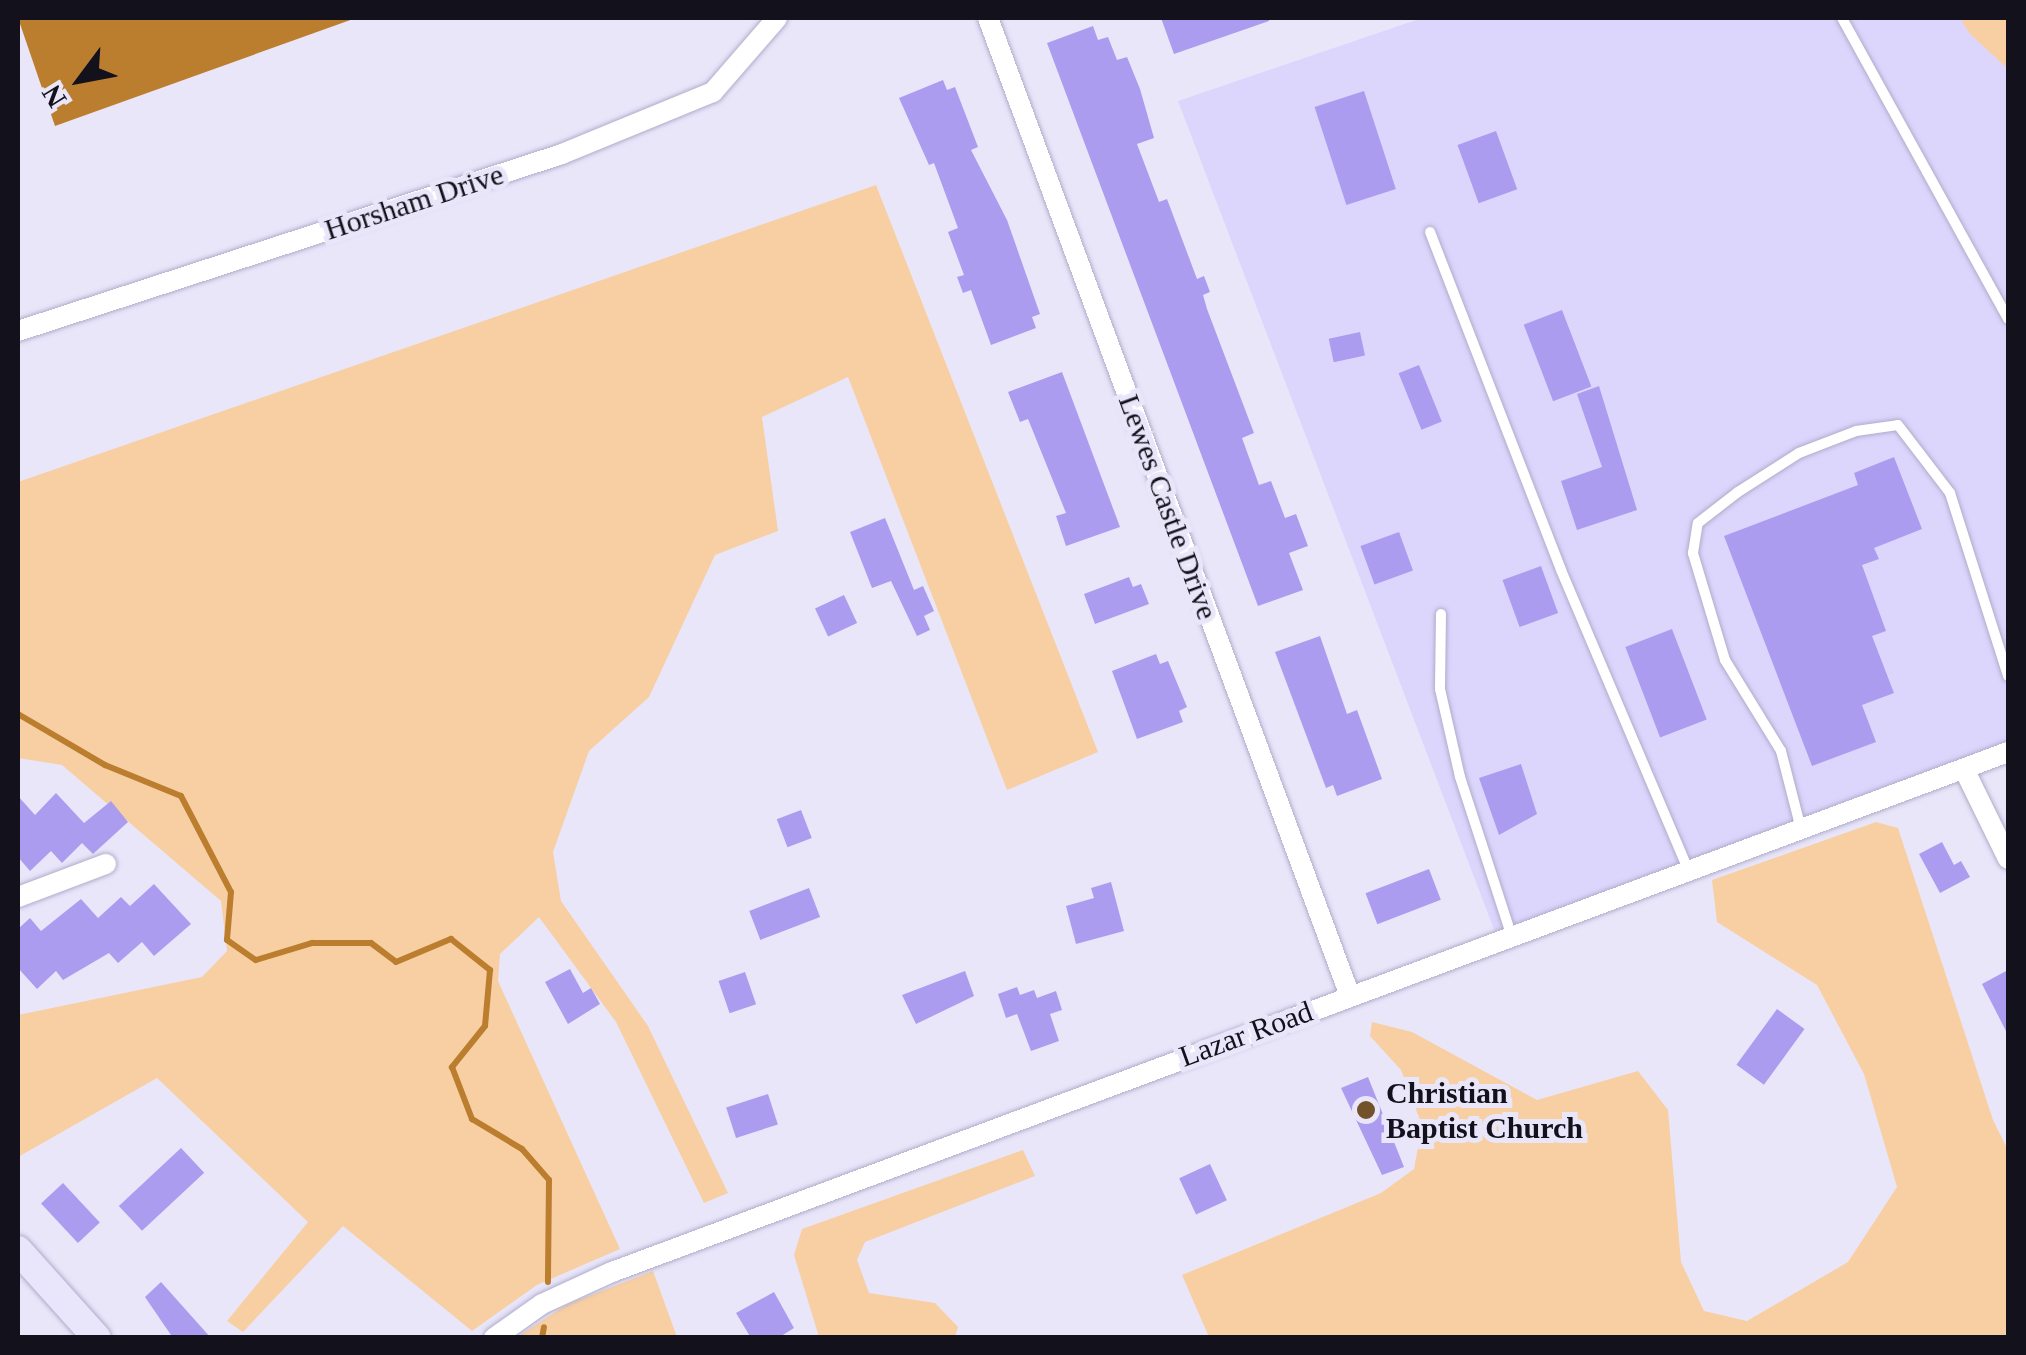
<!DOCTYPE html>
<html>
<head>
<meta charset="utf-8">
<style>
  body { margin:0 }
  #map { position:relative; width:2026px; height:1355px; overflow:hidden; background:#e9e6fa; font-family:Georgia,serif }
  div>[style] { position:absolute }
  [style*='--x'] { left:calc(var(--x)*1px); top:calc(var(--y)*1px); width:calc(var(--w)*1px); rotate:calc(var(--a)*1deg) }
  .built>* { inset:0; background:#dcd6fd }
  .green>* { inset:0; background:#f8cfa2 }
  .water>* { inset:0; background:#bb7d2e }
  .stream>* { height:6px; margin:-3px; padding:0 3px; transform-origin:3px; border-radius:3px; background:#bb7d2e }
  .building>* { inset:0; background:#ac9cef; transform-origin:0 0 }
  .roads { filter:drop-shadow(0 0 2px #b0acca) drop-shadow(0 0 2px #b0acca) }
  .lane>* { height:10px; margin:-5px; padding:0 5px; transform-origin:5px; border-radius:5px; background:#fff }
  .street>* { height:20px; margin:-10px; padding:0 10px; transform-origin:10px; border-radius:10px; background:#fff }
  .secondary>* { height:28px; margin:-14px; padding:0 14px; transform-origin:14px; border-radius:14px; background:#e9e5fa }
  .dots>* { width:28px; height:28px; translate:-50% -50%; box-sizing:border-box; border:5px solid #e9e6fa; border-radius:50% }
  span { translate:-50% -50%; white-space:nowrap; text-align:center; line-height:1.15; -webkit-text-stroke:10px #e9e6fa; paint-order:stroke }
  .street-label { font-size:30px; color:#13111b }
  .poi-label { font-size:30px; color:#13111b; font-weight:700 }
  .left { translate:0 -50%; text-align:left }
  .frame { position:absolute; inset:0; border:20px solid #13111b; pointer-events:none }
  .north { position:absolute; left:30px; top:30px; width:100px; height:100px; -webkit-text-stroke:8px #e9e6fa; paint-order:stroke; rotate:238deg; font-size:28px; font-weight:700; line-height:40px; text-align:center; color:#13111b }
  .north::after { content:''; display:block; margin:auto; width:35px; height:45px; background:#13111b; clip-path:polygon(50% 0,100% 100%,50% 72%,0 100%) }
</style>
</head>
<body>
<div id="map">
  <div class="built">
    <i style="clip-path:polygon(1422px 18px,1960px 18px,2008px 69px,2008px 741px,1495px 932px,1178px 101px)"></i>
  </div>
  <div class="green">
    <i style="clip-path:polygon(1960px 18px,2008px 18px,2008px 69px,1970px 34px)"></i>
    <i style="clip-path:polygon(876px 185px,1098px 752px,1007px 790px,848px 377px,762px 417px,778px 531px,715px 555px,649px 697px,589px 751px,553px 852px,561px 901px,648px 1026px,728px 1193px,704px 1203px,616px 1022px,539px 917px,500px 954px,498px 981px,620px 1249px,537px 1285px,472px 1331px,343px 1226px,243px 1332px,227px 1321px,308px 1222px,157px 1078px,18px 1157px,18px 1015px,202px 977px,227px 951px,221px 901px,62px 765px,18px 758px,18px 482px)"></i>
    <i style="clip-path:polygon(1876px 822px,1898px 828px,1993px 1120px,2008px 1150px,2008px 1337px,1209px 1337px,1182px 1275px,1381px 1193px,1414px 1169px,1422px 1125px,1401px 1070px,1370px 1036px,1372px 1022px,1412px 1032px,1537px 1100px,1638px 1071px,1668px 1110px,1681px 1262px,1704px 1311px,1747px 1321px,1848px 1262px,1897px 1187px,1864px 1074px,1817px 985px,1717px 922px,1712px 880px)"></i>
    <i style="clip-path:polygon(1023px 1150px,1035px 1176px,865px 1242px,857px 1260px,869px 1293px,935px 1303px,958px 1327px,955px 1337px,819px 1337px,794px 1255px,802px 1229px)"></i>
    <i style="clip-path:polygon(653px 1271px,677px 1337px,517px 1337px,568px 1304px)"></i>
  </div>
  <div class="water">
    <i style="clip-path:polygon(18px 18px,356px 18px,55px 126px)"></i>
  </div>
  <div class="stream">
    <i style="--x:18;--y:714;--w:101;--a:30.4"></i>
    <i style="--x:105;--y:765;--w:82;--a:22.2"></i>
    <i style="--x:181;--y:796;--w:108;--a:62.5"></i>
    <i style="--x:231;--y:892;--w:48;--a:94.8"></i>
    <i style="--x:227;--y:940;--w:35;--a:35"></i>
    <i style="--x:256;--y:960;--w:59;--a:-16.9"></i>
    <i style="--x:312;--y:943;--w:59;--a:0"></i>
    <i style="--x:371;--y:943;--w:31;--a:37"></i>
    <i style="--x:396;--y:962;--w:60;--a:-22.7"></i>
    <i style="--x:451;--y:939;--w:50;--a:38.5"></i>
    <i style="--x:490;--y:970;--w:56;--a:95.1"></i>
    <i style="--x:485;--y:1026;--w:53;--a:128.8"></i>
    <i style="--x:452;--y:1067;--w:56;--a:69"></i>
    <i style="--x:472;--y:1119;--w:58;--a:31"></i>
    <i style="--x:522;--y:1149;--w:41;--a:48.9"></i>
    <i style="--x:549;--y:1180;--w:102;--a:90.6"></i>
    <i style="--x:542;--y:1338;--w:11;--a:-80"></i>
  </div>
  <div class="building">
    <i style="clip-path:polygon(1161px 18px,1269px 18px,1269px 21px,1174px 54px)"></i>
    <i style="clip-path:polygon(1093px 26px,1098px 40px,1108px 37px,1117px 60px,1127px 57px,1140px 89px,1154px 138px,1137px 144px,1159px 202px,1167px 199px,1197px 279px,1204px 276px,1210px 292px,1203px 295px,1207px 309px,1254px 433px,1242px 438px,1259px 485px,1271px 481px,1285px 518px,1296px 514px,1308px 546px,1289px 553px,1303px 590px,1258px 606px,1047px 43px)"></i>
    <i style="clip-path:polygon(943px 80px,947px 90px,955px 87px,978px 147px,971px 150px,1007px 220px,1040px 314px,1032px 317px,1036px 328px,991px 345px,971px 290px,963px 293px,957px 277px,964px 275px,948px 232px,958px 228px,934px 163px,929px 165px,899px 98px)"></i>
    <i style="left:1364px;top:91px;width:103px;height:52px;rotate:72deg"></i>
    <i style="left:1496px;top:131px;width:62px;height:41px;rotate:70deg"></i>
    <i style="left:1562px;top:310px;width:82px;height:41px;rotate:69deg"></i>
    <i style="left:1360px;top:332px;width:24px;height:32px;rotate:78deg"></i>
    <i style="left:1419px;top:365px;width:61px;height:22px;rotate:68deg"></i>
    <i style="clip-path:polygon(1062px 372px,1120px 527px,1066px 546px,1056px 516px,1066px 513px,1028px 419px,1020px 422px,1008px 392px)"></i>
    <i style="clip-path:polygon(1599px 386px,1637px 510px,1577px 530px,1561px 481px,1602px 467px,1577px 394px)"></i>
    <i style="clip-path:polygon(1894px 457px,1922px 529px,1874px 548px,1879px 559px,1862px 565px,1886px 631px,1872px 636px,1894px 693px,1862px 705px,1876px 742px,1812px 766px,1724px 536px,1858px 485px,1854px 473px)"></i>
    <i style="clip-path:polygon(885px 518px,914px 590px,923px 586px,934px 611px,924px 616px,930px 630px,917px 636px,891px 581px,872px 588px,850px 532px)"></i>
    <i style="left:1399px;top:532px;width:41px;height:41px;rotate:70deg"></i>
    <i style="left:1541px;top:566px;width:50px;height:41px;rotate:70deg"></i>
    <i style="clip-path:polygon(1129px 577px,1133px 587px,1141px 584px,1149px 604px,1095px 624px,1084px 594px)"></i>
    <i style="left:844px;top:595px;width:31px;height:32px;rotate:65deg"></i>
    <i style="left:1672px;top:629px;width:97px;height:50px;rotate:69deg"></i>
    <i style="clip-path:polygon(1320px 636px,1347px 714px,1357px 710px,1382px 779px,1337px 796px,1333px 785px,1326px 788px,1275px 652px)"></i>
    <i style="clip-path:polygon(1156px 654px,1160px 664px,1168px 661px,1187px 707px,1179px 711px,1183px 722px,1137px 739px,1112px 671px)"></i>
    <i style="clip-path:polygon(1521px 764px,1537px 814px,1499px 835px,1479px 778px)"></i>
    <i style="clip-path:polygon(56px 793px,84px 823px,111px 801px,128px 822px,93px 854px,82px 843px,62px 863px,51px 851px,30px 871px,18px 857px,18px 796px,35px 815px)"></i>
    <i style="left:801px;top:810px;width:30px;height:26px;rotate:69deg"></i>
    <i style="clip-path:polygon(1942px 842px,1954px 865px,1961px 861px,1970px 877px,1940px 893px,1919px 854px)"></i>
    <i style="left:1429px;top:869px;width:33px;height:68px;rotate:69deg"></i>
    <i style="clip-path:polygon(1111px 882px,1124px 931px,1076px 944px,1066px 906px,1094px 898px,1091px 888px)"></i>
    <i style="clip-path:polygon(154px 884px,191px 924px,154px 956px,142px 942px,118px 963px,109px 953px,63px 980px,56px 971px,37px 989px,18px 968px,18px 929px,30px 918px,41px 931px,81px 899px,98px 918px,121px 897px,130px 906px)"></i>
    <i style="left:809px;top:888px;width:31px;height:64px;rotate:69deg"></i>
    <i style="clip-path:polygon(570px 969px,583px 993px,591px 988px,600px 1004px,568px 1024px,545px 982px)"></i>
    <i style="clip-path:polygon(2008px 970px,2008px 1035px,1982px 984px)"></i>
    <i style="clip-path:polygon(965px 971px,974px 996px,916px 1024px,902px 995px)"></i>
    <i style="left:745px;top:972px;width:34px;height:28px;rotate:71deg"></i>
    <i style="clip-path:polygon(1017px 987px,1020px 995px,1034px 990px,1037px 998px,1056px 991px,1062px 1010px,1050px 1014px,1059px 1041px,1031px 1051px,1017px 1014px,1006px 1018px,998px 994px)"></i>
    <i style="left:1777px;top:1009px;width:34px;height:69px;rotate:36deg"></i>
    <i style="clip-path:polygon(1368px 1077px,1404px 1167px,1382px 1175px,1341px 1088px)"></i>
    <i style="left:768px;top:1094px;width:32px;height:44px;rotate:72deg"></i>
    <i style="left:181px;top:1148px;width:34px;height:85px;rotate:47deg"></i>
    <i style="left:1210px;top:1164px;width:40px;height:34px;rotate:65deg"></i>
    <i style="left:63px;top:1183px;width:54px;height:30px;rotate:47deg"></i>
    <i style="clip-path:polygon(161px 1282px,211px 1338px,173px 1338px,145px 1297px)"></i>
    <i style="clip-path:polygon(774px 1292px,794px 1328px,778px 1338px,751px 1338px,736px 1313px)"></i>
  </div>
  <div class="roads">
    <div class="lane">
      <i style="--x:1842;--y:18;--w:344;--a:61.1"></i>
      <i style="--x:1430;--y:232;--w:362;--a:68.8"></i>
      <i style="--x:1561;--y:570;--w:327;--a:67"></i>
      <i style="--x:1441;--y:614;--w:75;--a:90.8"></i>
      <i style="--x:1440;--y:689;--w:90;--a:77.2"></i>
      <i style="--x:1460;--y:777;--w:168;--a:72"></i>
      <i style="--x:1801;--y:829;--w:81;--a:-104.4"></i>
      <i style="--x:1781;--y:751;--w:107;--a:-121.6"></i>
      <i style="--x:1725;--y:660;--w:112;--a:-106.7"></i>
      <i style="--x:1693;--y:553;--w:30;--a:-81"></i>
      <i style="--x:1698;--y:523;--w:51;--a:-37.8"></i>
      <i style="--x:1738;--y:492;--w:72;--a:-32.6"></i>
      <i style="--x:1799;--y:453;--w:61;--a:-21.1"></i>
      <i style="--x:1856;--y:431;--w:42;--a:-8.1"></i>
      <i style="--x:1898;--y:425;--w:86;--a:52.6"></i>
      <i style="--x:1950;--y:493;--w:192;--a:72.4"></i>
    </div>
    <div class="street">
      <i style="--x:988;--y:18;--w:1043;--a:69.69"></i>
      <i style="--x:18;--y:331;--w:572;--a:-18.02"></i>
      <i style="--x:562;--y:154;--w:163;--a:-22.3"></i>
      <i style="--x:713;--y:92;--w:98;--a:-49.1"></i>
      <i style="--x:1964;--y:769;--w:100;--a:63.9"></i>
      <i style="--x:18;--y:897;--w:94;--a:-20.6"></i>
      <i style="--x:494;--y:1338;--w:59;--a:-35.3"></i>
      <i style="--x:542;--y:1304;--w:77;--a:-24.6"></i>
      <i style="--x:612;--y:1272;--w:1490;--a:-20.43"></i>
    </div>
    <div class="secondary">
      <i style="--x:18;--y:1250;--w:118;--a:48.1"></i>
    </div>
  </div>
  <div class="dots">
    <i style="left:1366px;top:1110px;background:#735129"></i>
  </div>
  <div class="street-label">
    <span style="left:414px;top:202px;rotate:-18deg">Horsham Drive</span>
    <span style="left:1168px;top:507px;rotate:70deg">Lewes Castle Drive</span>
    <span style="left:1246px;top:1034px;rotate:-20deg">Lazar Road</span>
  </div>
  <div class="poi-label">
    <span class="left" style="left:1386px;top:1110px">Christian<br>Baptist Church</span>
  </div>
  <div class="frame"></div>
  <div class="north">N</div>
</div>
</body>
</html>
